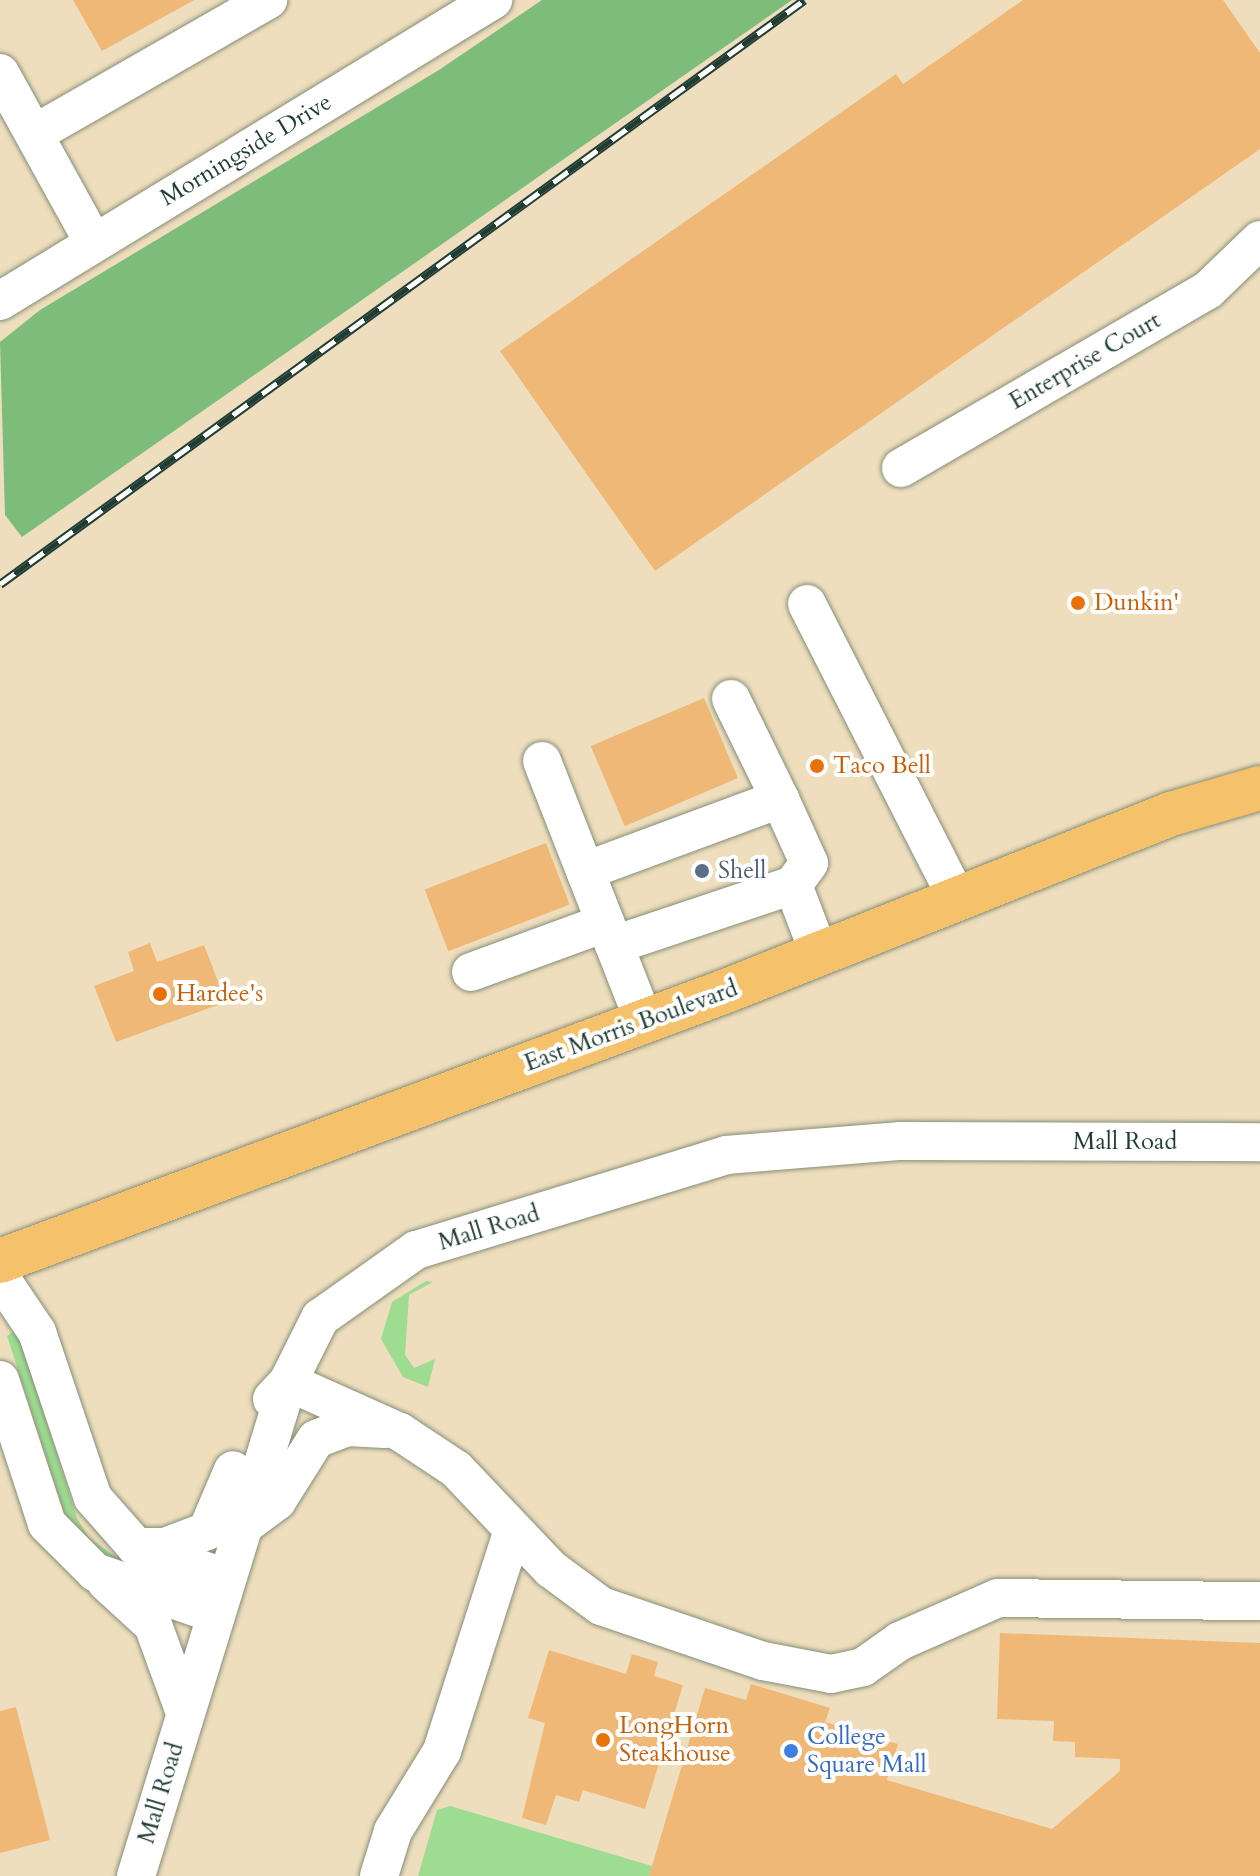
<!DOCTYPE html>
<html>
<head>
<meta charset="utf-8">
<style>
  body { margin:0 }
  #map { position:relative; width:1260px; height:1876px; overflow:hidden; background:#eedebd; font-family:Cardo,serif }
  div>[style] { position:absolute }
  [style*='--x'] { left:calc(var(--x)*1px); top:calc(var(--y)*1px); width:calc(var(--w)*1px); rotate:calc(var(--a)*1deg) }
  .green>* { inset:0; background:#9ddc91 }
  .forest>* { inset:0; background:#7ebc7b }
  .building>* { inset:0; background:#efb876; transform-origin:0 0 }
  .roads { filter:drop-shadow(0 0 2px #868e78) drop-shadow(0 0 2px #868e78) }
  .minor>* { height:38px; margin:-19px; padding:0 19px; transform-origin:19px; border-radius:19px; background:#fff }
  .major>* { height:44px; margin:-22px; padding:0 22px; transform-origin:22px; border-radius:22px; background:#f5c16b }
  .rail>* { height:9px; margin-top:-4.5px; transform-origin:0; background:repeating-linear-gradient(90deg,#fff 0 18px,#1f3d34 0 36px); box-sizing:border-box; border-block:2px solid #1f3d34 }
  .dots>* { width:22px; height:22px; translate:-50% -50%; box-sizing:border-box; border:4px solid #fff; border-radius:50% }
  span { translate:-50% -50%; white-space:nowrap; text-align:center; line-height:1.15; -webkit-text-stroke:8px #fff; paint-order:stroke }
  .street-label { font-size:24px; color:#1f3d34 }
  .food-label { font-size:24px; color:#c56008 }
  .left { translate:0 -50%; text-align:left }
  .service-label { font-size:24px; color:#4e5e75 }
  .shop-label { font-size:24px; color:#366cbe }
</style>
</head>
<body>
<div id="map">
  <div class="green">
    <i style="clip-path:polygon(426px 1281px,433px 1282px,409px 1295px,405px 1355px,414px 1368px,435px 1359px,428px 1387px,403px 1377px,381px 1339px,392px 1302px)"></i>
    <i style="clip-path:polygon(17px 1329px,77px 1518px,89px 1538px,127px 1564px,116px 1569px,65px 1515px,7px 1336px)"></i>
    <i style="clip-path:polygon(450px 1806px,652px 1866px,649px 1876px,418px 1876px,437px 1810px)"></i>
  </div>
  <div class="forest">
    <i style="clip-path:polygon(542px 0,792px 0,22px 537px,5px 515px,0 342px,40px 310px,439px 70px)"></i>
  </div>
  <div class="building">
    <i style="clip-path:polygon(73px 0,194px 0,102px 51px)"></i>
    <i style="clip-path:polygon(1023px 0,1223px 0,1260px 53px,1260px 149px,655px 571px,500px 351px,896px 74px,903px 84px)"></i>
    <i style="left:704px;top:698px;width:87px;height:123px;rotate:67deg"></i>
    <i style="left:546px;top:843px;width:66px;height:130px;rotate:69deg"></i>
    <i style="clip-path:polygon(150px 943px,157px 962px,204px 945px,226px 1002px,116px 1042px,94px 986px,134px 971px,128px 952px)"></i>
    <i style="clip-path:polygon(1000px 1633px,1260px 1643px,1260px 1876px,649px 1876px,705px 1688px,746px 1700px,751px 1684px,830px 1708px,825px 1722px,898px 1744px,887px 1780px,1052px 1829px,1120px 1771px,1120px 1759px,1075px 1757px,1075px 1742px,1053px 1741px,1054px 1721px,997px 1719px)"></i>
    <i style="clip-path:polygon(549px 1650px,626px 1674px,632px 1654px,658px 1662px,654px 1676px,683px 1685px,645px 1809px,583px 1790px,579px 1802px,556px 1795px,546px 1825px,522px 1818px,545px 1723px,528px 1718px)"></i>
    <i style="clip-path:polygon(16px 1707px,50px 1840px,0 1853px,0 1711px)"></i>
  </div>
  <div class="roads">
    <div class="minor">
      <i style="--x:0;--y:73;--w:194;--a:61.1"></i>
      <i style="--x:34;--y:134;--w:270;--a:-29.8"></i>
      <i style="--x:0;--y:301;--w:578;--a:-31.41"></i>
      <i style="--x:901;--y:468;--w:355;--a:-30.1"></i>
      <i style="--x:1208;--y:290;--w:72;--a:-43.9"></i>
      <i style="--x:807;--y:604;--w:331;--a:63"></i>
      <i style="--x:731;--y:699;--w:111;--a:63.9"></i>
      <i style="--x:542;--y:761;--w:279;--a:68.6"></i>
      <i style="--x:585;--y:871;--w:208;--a:-20.3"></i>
      <i style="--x:780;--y:799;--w:70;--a:65.6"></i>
      <i style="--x:809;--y:863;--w:27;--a:126"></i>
      <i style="--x:793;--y:885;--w:73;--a:69.1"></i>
      <i style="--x:614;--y:945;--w:189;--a:-18.5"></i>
      <i style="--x:471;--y:972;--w:143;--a:-20.1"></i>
      <i style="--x:0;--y:1277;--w:66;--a:56.1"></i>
      <i style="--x:37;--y:1332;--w:175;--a:71.4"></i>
      <i style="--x:93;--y:1498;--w:65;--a:48.7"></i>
      <i style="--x:136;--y:1547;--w:95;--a:19"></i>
      <i style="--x:0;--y:1380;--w:151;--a:71.9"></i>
      <i style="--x:47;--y:1524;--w:68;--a:45"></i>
      <i style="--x:95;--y:1572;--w:127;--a:19.3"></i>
      <i style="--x:272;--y:1399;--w:23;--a:-47"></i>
      <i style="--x:288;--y:1382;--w:123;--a:24.1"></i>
      <i style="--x:400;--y:1432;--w:67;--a:33.5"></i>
      <i style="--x:456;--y:1469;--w:138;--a:46.5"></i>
      <i style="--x:551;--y:1569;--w:62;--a:36.5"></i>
      <i style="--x:601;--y:1606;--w:171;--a:18.8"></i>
      <i style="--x:763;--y:1661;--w:69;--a:10.8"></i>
      <i style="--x:831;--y:1674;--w:33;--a:-12"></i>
      <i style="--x:863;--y:1667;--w:45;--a:-35.1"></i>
      <i style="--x:900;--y:1641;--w:107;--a:-23.7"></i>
      <i style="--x:998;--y:1598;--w:262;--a:0.7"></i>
      <i style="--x:242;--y:1527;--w:44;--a:-36.6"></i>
      <i style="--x:277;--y:1501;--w:73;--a:-57.8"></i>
      <i style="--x:316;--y:1439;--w:33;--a:-21"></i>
      <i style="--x:347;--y:1427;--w:38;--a:3"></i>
      <i style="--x:136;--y:1547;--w:29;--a:0"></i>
      <i style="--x:165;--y:1547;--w:45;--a:-20.9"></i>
      <i style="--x:207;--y:1531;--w:66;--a:-66.9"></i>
      <i style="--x:106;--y:1582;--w:64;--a:42.5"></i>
      <i style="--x:153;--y:1625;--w:94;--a:70"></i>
      <i style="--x:136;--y:1876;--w:517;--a:-72.9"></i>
      <i style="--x:288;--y:1382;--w:72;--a:-63.4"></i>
      <i style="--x:320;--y:1318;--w:118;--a:-35.3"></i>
      <i style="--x:416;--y:1250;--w:324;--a:-17"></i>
      <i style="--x:726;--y:1155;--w:176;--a:-4.6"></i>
      <i style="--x:901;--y:1141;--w:359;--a:0.2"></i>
      <i style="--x:379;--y:1876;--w:47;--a:-72.7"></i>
      <i style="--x:393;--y:1831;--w:94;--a:-58.5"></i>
      <i style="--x:442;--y:1751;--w:232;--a:-72.2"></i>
    </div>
    <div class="major">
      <i style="--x:0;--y:1261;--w:775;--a:-20.4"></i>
      <i style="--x:726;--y:991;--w:479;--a:-21.7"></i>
      <i style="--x:1171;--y:814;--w:93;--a:-16.3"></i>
    </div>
  </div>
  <div class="rail">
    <i style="--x:0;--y:584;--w:994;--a:-35.99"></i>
  </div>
  <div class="dots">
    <i style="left:1078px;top:603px;background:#e8710a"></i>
    <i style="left:817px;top:766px;background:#e8710a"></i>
    <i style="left:702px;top:871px;background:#5c6f8a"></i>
    <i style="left:160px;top:994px;background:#e8710a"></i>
    <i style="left:603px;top:1740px;background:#e8710a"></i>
    <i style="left:791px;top:1751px;background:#3f7fe0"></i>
  </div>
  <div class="street-label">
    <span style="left:246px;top:150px;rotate:-31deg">Morningside Drive</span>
    <span style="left:1085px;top:361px;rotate:-30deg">Enterprise Court</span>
    <span style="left:631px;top:1026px;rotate:-20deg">East Morris Boulevard</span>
    <span style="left:1125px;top:1142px">Mall Road</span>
    <span style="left:489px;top:1228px;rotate:-17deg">Mall Road</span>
    <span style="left:161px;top:1793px;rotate:-73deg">Mall Road</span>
  </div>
  <div class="food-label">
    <span class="left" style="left:1094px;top:603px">Dunkin'</span>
    <span class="left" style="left:833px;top:766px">Taco Bell</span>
    <span class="left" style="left:176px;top:994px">Hardee's</span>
    <span class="left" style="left:619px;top:1740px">LongHorn<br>Steakhouse</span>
  </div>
  <div class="service-label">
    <span class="left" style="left:718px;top:871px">Shell</span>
  </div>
  <div class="shop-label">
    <span class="left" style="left:807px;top:1751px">College<br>Square Mall</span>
  </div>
</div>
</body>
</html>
